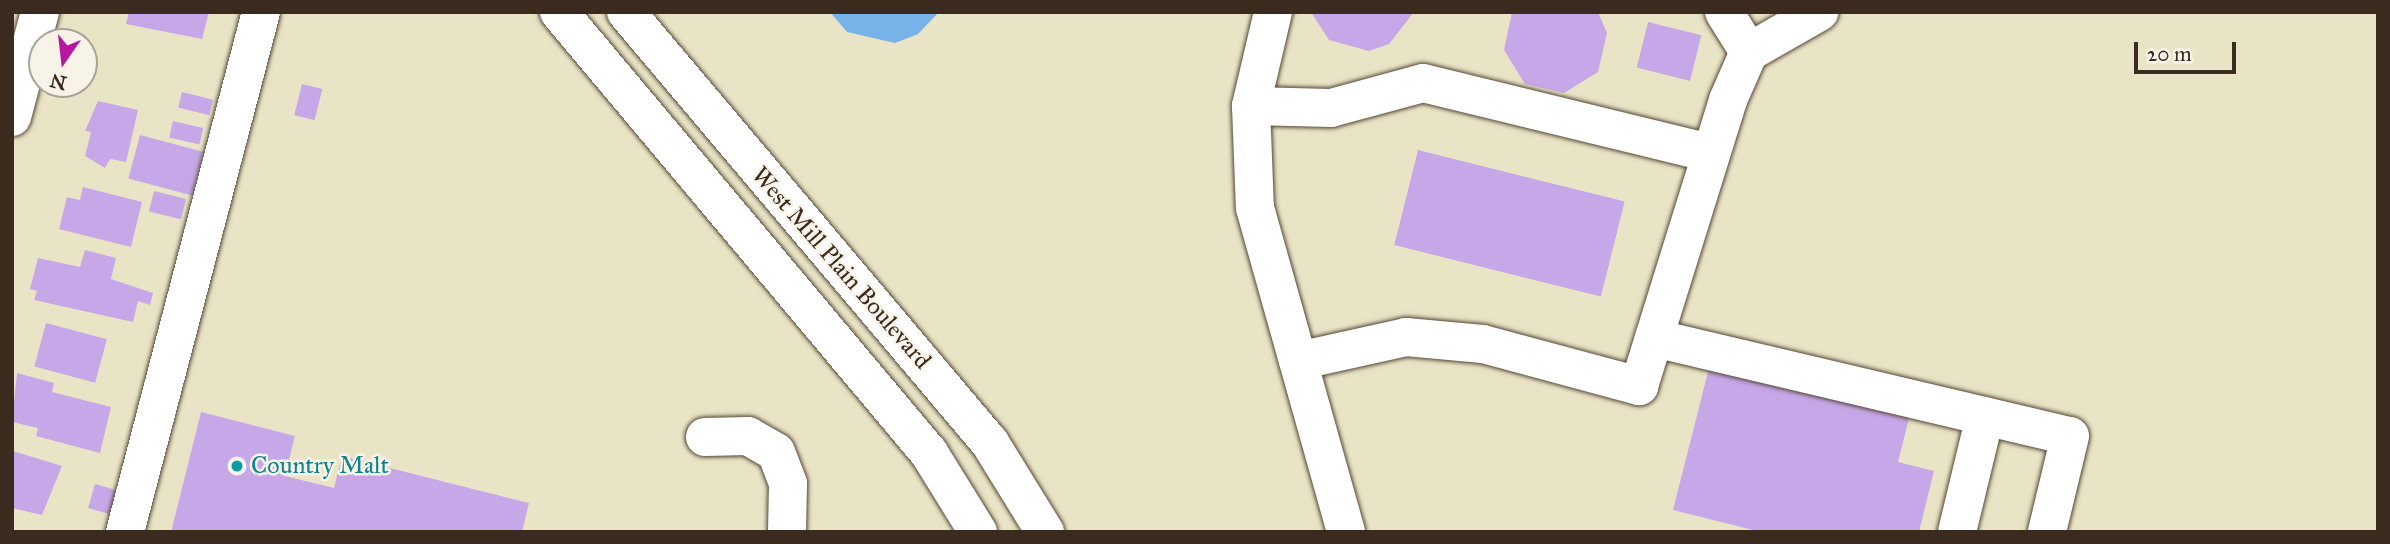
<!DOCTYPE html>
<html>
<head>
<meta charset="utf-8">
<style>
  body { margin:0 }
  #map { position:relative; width:2390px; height:544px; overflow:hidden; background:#eae4c6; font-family:"IM FELL Great Primer",serif }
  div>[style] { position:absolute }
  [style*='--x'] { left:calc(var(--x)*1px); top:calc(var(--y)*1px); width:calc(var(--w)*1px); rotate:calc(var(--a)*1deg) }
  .water>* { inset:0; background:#77b2e9 }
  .building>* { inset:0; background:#c6a8e8; transform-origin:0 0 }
  .roads { filter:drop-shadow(0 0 2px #554637) drop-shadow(0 0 2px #554637) }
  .minor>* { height:38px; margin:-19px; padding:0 19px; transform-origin:19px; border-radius:19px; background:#fff }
  .major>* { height:38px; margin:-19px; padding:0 19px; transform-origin:19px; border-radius:19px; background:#fff }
  .dots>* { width:19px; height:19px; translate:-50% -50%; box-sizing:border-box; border:4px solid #f7f3e8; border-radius:50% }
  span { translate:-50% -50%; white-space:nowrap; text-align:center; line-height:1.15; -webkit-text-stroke:5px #f7f3e8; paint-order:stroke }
  .street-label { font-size:24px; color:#3b2a1e }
  .culture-label { font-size:24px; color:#0d838f }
  .left { translate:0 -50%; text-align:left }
  .frame { position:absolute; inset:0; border:14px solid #3b2a1e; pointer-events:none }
  .north { position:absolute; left:28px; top:28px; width:70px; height:70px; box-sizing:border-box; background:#f7f3e8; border:2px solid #aca397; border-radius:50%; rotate:194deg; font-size:19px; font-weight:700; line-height:28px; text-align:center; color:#3b2a1e }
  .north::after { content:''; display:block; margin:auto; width:24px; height:32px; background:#b5179e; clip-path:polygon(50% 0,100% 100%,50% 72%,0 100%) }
  .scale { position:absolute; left:2134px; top:42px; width:102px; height:32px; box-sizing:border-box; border:4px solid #3b2a1e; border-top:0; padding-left:9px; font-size:21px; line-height:24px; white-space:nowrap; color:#3b2a1e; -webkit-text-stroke:5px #f7f3e8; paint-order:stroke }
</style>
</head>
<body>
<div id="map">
  <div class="water">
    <i style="clip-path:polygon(830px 12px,939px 12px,918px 34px,895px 43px,847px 32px)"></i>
  </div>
  <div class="building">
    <i style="clip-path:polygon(129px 12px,209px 12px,202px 39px,126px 24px)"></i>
    <i style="clip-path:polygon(1311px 12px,1414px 12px,1389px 44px,1369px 51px,1329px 40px)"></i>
    <i style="clip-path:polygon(1512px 12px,1598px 12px,1607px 33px,1598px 72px,1564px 93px,1525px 84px,1504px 50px)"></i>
    <i style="left:1648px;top:22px;width:55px;height:47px;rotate:14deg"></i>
    <i style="left:302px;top:84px;width:21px;height:32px;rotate:14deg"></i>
    <i style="left:182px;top:92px;width:32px;height:16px;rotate:14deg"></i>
    <i style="clip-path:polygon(98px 101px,138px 110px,126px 162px,110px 159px,105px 168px,85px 156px,91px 132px,85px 131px)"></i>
    <i style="left:173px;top:121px;width:31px;height:17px;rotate:13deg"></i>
    <i style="left:140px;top:135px;width:66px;height:45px;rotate:15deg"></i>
    <i style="left:1418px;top:150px;width:213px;height:98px;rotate:14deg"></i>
    <i style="clip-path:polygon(83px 187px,142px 202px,131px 247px,59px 229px,67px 197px,80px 200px)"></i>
    <i style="left:154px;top:191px;width:33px;height:21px;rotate:14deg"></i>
    <i style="clip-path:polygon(85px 250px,116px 258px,111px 279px,153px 293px,150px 305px,138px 301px,133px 322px,34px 300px,37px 291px,30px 289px,38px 258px,80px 267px)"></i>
    <i style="left:46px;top:323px;width:63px;height:45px;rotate:15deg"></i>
    <i style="clip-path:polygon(1710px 364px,1910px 414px,1898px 462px,1934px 471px,1919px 532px,1761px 532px,1673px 510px)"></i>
    <i style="clip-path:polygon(17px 373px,54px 383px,52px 392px,111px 407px,100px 453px,36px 436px,38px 428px,12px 422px)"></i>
    <i style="clip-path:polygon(201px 412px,295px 436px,285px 476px,334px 488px,342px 456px,529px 503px,522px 532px,171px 532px)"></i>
    <i style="clip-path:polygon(13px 451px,62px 466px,42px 515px,12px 508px)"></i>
    <i style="left:95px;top:484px;width:26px;height:25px;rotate:16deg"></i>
  </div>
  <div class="roads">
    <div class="minor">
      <i style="--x:1273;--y:12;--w:97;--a:103.2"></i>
      <i style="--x:1251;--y:106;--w:102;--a:87.8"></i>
      <i style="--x:1255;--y:208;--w:337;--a:74.3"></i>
      <i style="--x:1724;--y:12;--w:47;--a:58"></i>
      <i style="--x:1251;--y:106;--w:80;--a:1.4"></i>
      <i style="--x:1331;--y:108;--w:95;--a:-15.2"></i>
      <i style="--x:1423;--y:83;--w:296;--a:13.7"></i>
      <i style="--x:12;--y:117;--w:109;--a:-75.1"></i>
      <i style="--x:1654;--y:338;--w:427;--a:13.3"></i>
      <i style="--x:2070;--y:436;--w:99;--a:103.5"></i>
      <i style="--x:1298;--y:361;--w:111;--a:-12.5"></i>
      <i style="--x:1406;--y:337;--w:77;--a:5.2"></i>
      <i style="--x:1483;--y:344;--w:162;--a:15.1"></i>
      <i style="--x:1639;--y:386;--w:300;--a:-72.7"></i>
      <i style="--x:1728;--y:100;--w:52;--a:-66.4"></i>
      <i style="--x:1749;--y:52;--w:81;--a:-29.7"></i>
      <i style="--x:705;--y:437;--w:43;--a:-1.3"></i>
      <i style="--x:748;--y:436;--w:32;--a:30"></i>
      <i style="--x:776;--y:452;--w:34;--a:69"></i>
      <i style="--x:788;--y:484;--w:48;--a:91.2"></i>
      <i style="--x:125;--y:532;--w:537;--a:-75.34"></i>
      <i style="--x:1957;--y:532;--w:119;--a:-76.4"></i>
    </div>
    <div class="major">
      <i style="--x:559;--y:12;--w:576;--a:50"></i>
      <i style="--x:929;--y:453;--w:93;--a:58.2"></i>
      <i style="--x:626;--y:12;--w:564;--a:49.82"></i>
      <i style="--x:990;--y:443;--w:105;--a:58.3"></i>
    </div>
  </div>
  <div class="dots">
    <i style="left:237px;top:466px;background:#0f9aa8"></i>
  </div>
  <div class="street-label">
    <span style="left:841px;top:268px;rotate:49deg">West Mill Plain Boulevard</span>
  </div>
  <div class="culture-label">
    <span class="left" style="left:251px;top:466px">Country Malt</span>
  </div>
  <div class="frame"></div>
  <div class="north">N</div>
  <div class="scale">20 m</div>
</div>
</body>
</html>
